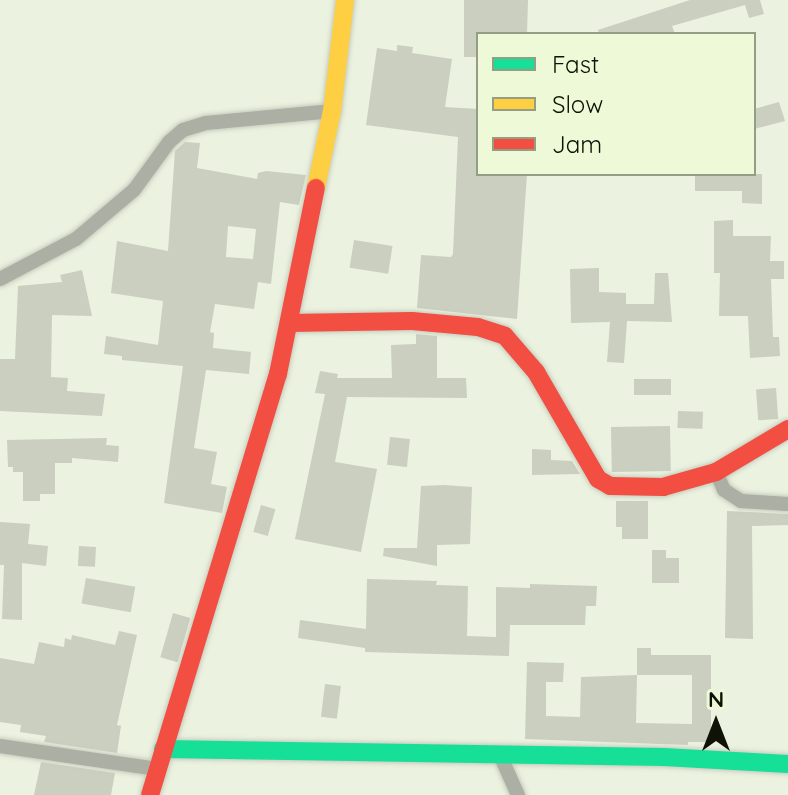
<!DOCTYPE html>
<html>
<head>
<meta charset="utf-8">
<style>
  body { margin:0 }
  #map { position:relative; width:788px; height:795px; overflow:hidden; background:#ebf2df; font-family:Quicksand,sans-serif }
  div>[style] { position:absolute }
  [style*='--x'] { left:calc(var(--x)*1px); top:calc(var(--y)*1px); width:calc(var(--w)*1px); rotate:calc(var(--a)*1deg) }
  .building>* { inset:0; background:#cacfc0; transform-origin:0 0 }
  .roads { filter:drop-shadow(0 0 2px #c7ccbe) drop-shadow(0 0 2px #c7ccbe) }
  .street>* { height:14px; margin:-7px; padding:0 7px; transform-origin:7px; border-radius:7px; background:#abafa4 }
  .fast>* { height:18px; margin:-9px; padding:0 9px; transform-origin:9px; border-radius:9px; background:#16e098 }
  .slow>* { height:18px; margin:-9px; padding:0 9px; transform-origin:9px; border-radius:9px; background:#ffcf43 }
  .jam>* { height:18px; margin:-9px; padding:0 9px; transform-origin:9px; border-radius:9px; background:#f24e42 }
  span { translate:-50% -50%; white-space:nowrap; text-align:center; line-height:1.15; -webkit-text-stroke:6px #eefad7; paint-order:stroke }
  .legend { position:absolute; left:476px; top:32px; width:280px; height:144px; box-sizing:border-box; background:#eefad7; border:2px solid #959d84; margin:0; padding:10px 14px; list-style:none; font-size:24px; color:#0f1207 }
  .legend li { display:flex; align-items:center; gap:16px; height:40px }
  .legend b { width:40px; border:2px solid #959d84 }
  .north { position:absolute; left:676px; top:683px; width:80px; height:80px; -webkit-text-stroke:6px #eefad7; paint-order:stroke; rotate:0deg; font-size:22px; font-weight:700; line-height:32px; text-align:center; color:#0f1207 }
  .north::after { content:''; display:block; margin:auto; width:28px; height:36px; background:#0f1207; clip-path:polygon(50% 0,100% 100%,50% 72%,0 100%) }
</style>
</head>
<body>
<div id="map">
  <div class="building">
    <i style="clip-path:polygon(464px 0,528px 0,527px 34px,478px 34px,478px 57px,464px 57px)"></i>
    <i style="clip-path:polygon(690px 0,760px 0,764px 14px,749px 18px,745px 5px,672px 26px,675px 34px,599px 34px,598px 30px)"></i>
    <i style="clip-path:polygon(397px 45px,413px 47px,412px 53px,452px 59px,445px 107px,478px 109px,478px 174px,527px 174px,517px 319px,417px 308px,421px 255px,451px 257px,453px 254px,458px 137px,366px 125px,377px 48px,397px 51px)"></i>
    <i style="clip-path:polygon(779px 102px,785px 121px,754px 129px,754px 109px)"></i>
    <i style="clip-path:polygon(evenodd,185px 142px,200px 143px,197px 168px,257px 179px,258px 173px,266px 171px,306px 175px,299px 205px,280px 202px,271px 284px,258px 282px,254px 309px,215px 304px,210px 332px,214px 333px,213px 348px,251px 352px,249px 374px,206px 370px,194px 448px,217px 452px,211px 484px,227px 487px,222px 513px,164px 503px,183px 366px,122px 360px,122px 356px,104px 354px,106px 336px,158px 345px,163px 301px,111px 293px,113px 276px,117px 241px,168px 251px,175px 151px,185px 142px,228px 226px,256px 229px,253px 259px,226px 257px,228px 226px)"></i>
    <i style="clip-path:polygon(695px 174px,762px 174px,762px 204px,742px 203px,742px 191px,695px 191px)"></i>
    <i style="clip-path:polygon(733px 220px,733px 236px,771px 236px,770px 261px,784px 261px,784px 279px,771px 279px,773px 337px,779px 337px,780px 356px,750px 358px,748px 316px,719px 316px,720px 273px,714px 273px,714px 221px)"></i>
    <i style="left:354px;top:240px;width:39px;height:28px;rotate:9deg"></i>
    <i style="clip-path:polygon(599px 268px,599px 292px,626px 293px,626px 304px,654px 304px,655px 273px,668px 273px,672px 322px,627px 321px,624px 363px,607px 362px,610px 322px,571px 323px,570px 269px)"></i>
    <i style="clip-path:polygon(82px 270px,92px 316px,52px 315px,51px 377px,68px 378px,67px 391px,105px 394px,102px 416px,0 411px,0 359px,15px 359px,18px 286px,62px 282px,60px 275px)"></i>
    <i style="clip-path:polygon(416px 334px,437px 336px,437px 378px,466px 378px,467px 398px,347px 397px,335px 462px,377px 469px,361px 552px,295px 539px,325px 394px,315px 393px,320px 371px,338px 374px,337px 378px,392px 378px,391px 345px,416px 344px)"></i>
    <i style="left:671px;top:379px;width:16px;height:37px;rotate:90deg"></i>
    <i style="left:776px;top:388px;width:31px;height:20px;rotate:86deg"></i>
    <i style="left:678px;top:411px;width:25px;height:17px;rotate:2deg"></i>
    <i style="left:670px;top:426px;width:45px;height:59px;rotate:89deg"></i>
    <i style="left:390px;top:437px;width:20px;height:28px;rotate:6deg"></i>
    <i style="clip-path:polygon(107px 438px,106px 445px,119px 446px,118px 462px,72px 458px,72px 463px,55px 463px,55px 494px,40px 494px,40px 501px,23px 501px,23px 472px,13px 472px,13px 467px,8px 467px,7px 440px)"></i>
    <i style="clip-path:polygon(532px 449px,551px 450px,551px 460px,572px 461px,580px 474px,532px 475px)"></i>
    <i style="clip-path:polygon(444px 485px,472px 487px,470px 544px,437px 545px,437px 566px,383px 556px,384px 548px,417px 548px,421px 486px)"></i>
    <i style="clip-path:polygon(616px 501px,648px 501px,648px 539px,622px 539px,622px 527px,616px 527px)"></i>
    <i style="left:261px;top:505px;width:15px;height:28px;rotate:16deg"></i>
    <i style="clip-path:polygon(727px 511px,788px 514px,788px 525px,752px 526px,753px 639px,725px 638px)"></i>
    <i style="clip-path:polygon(0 522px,30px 524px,28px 544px,48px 546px,46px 566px,22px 563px,22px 620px,2px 619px,4px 565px,0 565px)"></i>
    <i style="left:79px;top:546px;width:17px;height:20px;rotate:3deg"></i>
    <i style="clip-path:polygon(652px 550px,666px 550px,666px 558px,679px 558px,679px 583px,652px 583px)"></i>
    <i style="left:86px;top:578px;width:50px;height:26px;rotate:10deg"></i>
    <i style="clip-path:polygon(367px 579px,437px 581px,436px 585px,468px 586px,467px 636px,496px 637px,496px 587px,530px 588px,530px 584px,597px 586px,596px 606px,586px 606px,585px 625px,510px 625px,509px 656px,365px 652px,365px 648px,298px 638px,300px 620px,366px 629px)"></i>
    <i style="left:173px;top:613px;width:18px;height:46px;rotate:16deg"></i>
    <i style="clip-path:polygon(119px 631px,137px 635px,117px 725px,121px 726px,117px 753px,44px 742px,46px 736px,20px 732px,21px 725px,0 722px,0 658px,34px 664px,39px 642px,64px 647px,65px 638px,71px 640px,72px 635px,115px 645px)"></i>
    <i style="clip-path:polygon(evenodd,637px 648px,651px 648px,651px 655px,711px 655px,711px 742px,688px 742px,688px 745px,525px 739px,527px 662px,564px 663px,563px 682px,546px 682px,546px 716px,580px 717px,581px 677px,637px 675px,637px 648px,637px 675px,692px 675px,692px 724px,636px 723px,637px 675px)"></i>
    <i style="left:325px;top:684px;width:16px;height:33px;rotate:7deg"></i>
    <i style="clip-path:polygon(41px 762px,115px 773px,111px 795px,34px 795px)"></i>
  </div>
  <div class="roads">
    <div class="street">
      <i style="--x:0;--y:279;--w:86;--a:-27.8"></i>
      <i style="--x:76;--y:239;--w:76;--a:-40.2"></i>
      <i style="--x:134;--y:190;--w:59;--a:-53.9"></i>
      <i style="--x:169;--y:142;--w:18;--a:-41"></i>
      <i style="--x:183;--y:130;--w:24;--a:-17"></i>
      <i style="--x:206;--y:123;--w:127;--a:-5.4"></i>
      <i style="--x:716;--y:472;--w:20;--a:66"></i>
      <i style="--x:724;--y:490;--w:20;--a:33"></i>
      <i style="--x:741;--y:501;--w:47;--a:3.7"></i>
      <i style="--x:0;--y:746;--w:159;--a:8.3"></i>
      <i style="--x:500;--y:755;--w:44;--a:65.8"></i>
    </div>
    <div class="fast">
      <i style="--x:163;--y:749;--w:501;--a:0.91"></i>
      <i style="--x:664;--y:757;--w:124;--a:3.2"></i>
    </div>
    <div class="slow">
      <i style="--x:316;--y:188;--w:79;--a:-78.3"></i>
      <i style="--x:332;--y:111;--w:112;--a:-83.3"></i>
    </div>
    <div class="jam">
      <i style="--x:289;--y:323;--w:123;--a:-0.9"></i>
      <i style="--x:412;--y:321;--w:66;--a:5.2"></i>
      <i style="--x:478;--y:327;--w:28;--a:18"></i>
      <i style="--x:505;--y:336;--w:48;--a:49.3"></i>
      <i style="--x:536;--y:372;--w:124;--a:59.9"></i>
      <i style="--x:598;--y:479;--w:14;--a:30"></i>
      <i style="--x:610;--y:486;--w:53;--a:1.1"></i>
      <i style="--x:663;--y:487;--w:55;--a:-15.8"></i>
      <i style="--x:716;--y:472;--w:84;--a:-30.8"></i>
      <i style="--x:150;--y:795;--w:440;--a:-73.1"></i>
      <i style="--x:278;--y:374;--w:190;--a:-78.5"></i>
    </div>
  </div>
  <ul class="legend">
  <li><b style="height:10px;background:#16e098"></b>Fast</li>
  <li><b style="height:10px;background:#ffcf43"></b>Slow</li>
  <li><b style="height:10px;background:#f24e42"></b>Jam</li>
  </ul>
  <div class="north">N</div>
</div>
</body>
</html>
